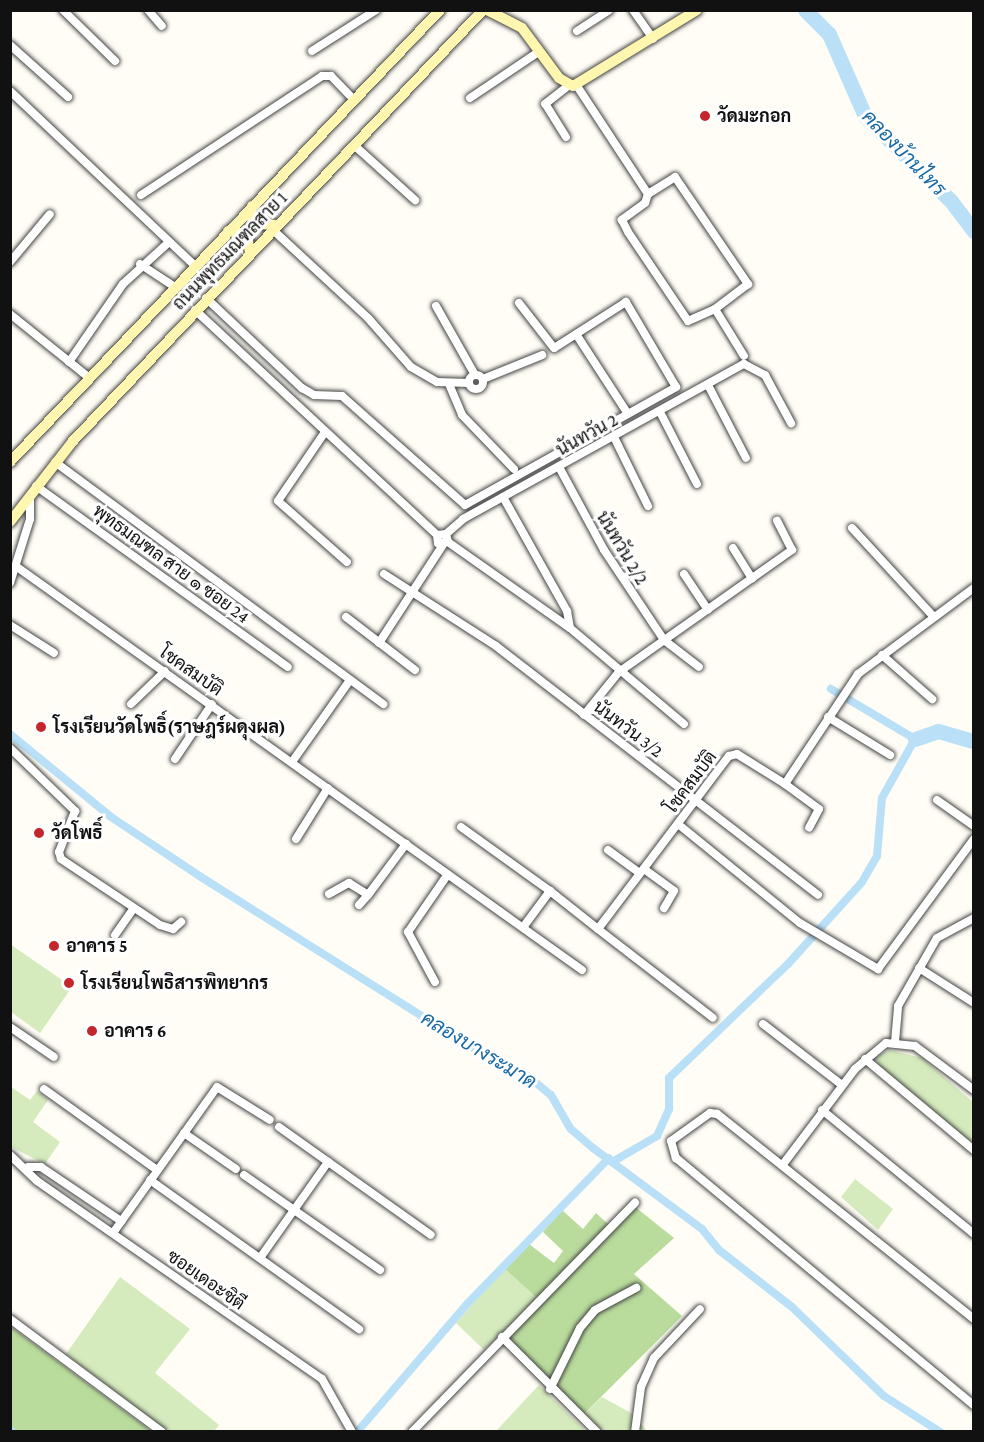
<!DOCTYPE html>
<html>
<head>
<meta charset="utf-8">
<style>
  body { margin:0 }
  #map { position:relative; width:984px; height:1442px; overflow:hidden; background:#fffdf5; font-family:"Crimson Pro",Sarabun,serif }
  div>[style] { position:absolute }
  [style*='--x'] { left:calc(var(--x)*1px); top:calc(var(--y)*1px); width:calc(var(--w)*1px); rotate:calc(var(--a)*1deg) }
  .green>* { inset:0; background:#d5ebbd }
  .forest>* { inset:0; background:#b9dc9c }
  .canal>* { height:8px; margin:-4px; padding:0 4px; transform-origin:4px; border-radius:4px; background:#b9e0f7 }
  .river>* { height:15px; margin:-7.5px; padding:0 7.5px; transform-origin:7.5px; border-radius:7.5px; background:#b9e0f7 }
  .roads { filter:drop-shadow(0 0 2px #444) drop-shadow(0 0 2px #444) }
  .street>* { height:8px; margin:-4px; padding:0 4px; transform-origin:4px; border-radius:4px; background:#fff }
  .street>.ring { margin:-4px; padding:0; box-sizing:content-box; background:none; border:8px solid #fff; border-radius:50% }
  .secondary>* { height:10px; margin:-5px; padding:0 5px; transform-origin:5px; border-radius:5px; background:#fff6b0 }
  .dots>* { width:16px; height:16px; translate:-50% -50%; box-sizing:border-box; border:3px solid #fff; border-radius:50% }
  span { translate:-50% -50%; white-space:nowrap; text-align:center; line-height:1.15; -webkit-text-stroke:6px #fff; paint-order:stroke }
  .poi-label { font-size:18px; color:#111; font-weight:700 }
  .left { translate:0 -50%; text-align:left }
  .street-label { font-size:18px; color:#111 }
  .water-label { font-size:20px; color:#1768a6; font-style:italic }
  .frame { position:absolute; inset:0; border:12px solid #111; pointer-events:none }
</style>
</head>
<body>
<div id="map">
  <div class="green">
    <i style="clip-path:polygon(10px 944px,72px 987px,40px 1033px,11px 1012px)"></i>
    <i style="clip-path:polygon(890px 1050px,922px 1058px,973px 1102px,973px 1146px,879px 1067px,876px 1057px)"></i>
    <i style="clip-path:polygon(11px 1087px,30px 1100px,37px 1091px,48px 1100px,33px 1122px,60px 1142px,45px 1164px,11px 1147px)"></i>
    <i style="clip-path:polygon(855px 1179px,893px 1209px,878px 1230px,841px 1197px)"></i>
    <i style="clip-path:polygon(504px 1268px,537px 1298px,484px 1350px,456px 1323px)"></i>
    <i style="clip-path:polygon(120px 1277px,190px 1329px,155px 1373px,219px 1425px,214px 1431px,167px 1431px,66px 1354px)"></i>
    <i style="clip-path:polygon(539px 1385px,586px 1431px,496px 1431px)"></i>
    <i style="clip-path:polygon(602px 1397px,631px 1413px,646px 1430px,599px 1431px,583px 1415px)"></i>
  </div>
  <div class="forest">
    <i style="clip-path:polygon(629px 1202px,674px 1238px,634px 1274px,682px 1316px,583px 1415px,502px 1333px,537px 1298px,504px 1268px,529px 1244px,554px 1263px,563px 1251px,543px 1232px,562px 1210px,583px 1229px,596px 1213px,609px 1225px)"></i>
    <i style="clip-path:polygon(11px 1327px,151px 1431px,11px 1431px)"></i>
  </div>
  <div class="canal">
    <i style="--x:10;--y:734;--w:131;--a:39.4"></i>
    <i style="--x:111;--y:817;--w:108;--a:33.7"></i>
    <i style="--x:201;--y:877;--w:317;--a:32.2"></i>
    <i style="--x:469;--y:1046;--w:66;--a:27"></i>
    <i style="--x:528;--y:1076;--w:30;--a:40"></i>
    <i style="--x:551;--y:1095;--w:39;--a:60"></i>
    <i style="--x:571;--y:1129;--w:29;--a:41"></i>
    <i style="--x:593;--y:1148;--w:136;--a:36.6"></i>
    <i style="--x:702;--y:1229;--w:27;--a:51"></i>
    <i style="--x:719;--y:1250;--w:93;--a:38"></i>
    <i style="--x:792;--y:1307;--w:128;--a:44.1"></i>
    <i style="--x:884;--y:1396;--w:67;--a:32.7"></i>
    <i style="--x:614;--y:1161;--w:50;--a:-30.2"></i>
    <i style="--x:657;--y:1136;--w:30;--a:-66"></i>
    <i style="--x:669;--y:1109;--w:31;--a:-90"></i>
    <i style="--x:669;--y:1078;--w:165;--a:-43.8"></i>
    <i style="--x:788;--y:964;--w:110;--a:-47.9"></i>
    <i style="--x:862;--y:882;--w:30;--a:-60"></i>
    <i style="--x:877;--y:856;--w:58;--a:-85.1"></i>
    <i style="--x:882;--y:798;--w:68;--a:-60.8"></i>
    <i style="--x:915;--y:739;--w:98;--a:-149.2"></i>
    <i style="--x:10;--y:1430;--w:4;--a:34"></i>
    <i style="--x:357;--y:1432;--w:170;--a:-49.3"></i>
    <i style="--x:468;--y:1303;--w:202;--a:-45.8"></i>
  </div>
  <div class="river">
    <i style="--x:805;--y:10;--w:34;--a:45"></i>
    <i style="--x:829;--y:34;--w:90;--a:66.3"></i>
    <i style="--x:865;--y:116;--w:121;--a:44.7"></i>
    <i style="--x:951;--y:201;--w:38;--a:53"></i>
    <i style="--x:915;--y:739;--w:24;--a:-19"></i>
    <i style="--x:938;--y:731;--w:37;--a:16"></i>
  </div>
  <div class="roads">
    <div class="street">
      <i style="--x:63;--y:10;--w:73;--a:44.4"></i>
      <i style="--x:148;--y:10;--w:21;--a:49"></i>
      <i style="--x:633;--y:10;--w:35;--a:55"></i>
      <i style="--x:577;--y:31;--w:38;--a:-33"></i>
      <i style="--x:10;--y:45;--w:78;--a:41.9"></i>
      <i style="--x:312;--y:51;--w:76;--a:-32.6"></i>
      <i style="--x:577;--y:86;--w:129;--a:56.7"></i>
      <i style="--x:648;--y:194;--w:9;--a:108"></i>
      <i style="--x:645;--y:203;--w:29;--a:144"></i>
      <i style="--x:622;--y:220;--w:13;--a:63"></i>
      <i style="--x:628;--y:232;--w:107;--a:56"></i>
      <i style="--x:688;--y:321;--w:30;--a:-24"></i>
      <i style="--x:715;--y:309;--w:55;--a:58.3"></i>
      <i style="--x:10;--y:91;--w:255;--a:43.4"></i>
      <i style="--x:470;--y:98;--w:84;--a:-33.9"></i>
      <i style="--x:566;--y:137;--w:39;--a:-122"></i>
      <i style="--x:545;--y:104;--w:31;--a:-38"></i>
      <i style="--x:355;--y:146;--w:81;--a:42"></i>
      <i style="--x:648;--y:194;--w:32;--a:-32"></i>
      <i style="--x:675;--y:177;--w:130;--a:55.7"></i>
      <i style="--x:748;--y:284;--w:41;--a:142.9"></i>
      <i style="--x:141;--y:195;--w:217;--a:-33.3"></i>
      <i style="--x:322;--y:76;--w:9;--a:0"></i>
      <i style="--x:331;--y:76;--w:33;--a:46"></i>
      <i style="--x:273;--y:230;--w:129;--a:42.8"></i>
      <i style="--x:368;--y:318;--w:65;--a:48.7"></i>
      <i style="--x:411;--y:367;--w:30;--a:30"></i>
      <i style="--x:437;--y:382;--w:32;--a:2"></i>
      <i style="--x:10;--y:262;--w:62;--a:-50.2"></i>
      <i style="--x:140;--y:264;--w:42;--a:33.3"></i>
      <i style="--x:206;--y:298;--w:132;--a:43.2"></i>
      <i style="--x:302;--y:388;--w:14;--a:30"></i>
      <i style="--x:314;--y:395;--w:28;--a:2"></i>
      <i style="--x:342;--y:396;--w:164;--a:41.5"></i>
      <i style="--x:465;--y:505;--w:242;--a:-29.2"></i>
      <i style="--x:676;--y:387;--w:99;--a:-120.5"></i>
      <i style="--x:626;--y:302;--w:85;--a:147.4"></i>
      <i style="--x:554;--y:348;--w:57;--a:-127.9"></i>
      <i style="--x:436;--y:306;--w:79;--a:60.5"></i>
      <i style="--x:195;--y:310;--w:330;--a:42.9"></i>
      <i style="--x:437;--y:535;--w:8;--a:83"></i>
      <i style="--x:438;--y:543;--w:10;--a:-6"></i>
      <i style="--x:448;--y:542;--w:8;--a:-104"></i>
      <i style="--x:446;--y:534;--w:9;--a:174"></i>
      <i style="--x:10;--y:314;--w:99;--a:38.8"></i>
      <i style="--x:576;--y:334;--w:95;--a:57"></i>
      <i style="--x:69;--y:362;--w:95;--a:-55.3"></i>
      <i style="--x:123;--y:284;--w:62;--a:-42.4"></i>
      <i class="ring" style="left:469px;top:375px;width:6px;height:6px"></i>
      <i style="--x:483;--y:379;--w:64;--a:-22.1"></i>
      <i style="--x:449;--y:384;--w:34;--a:67"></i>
      <i style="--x:462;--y:415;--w:75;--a:46.1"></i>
      <i style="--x:708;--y:385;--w:82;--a:62.5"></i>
      <i style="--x:660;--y:412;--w:81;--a:62.8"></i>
      <i style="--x:325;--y:432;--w:83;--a:124.3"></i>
      <i style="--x:278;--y:501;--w:92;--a:41.5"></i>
      <i style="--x:614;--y:437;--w:77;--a:63.8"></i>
      <i style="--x:55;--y:462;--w:408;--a:36.4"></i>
      <i style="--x:559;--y:467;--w:94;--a:61.5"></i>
      <i style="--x:604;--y:550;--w:108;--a:56.3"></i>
      <i style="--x:664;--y:640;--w:44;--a:37.6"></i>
      <i style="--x:36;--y:486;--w:310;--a:35.7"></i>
      <i style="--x:503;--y:497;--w:131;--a:60.7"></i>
      <i style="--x:567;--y:611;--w:17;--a:80"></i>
      <i style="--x:852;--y:528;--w:120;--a:47.4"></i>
      <i style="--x:446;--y:534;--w:23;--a:-41"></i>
      <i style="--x:463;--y:519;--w:321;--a:-28.9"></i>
      <i style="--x:744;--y:364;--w:24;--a:28"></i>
      <i style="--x:765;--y:375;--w:55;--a:61.6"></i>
      <i style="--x:448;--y:542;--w:149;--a:35.2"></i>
      <i style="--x:570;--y:628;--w:149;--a:40.1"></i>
      <i style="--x:733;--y:548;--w:36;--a:58"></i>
      <i style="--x:17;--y:567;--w:694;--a:35.5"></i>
      <i style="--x:384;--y:574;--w:133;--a:32.7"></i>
      <i style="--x:496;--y:646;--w:407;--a:37.7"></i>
      <i style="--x:684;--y:574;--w:43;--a:56.3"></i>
      <i style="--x:10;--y:583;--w:67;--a:-72.6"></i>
      <i style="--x:30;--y:519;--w:23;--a:-90"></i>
      <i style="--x:346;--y:617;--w:87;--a:37.5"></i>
      <i style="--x:10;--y:625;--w:52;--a:32.5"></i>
      <i style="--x:379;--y:643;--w:117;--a:-56.9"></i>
      <i style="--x:882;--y:655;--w:67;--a:41.3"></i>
      <i style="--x:131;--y:704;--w:47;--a:-44.1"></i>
      <i style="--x:584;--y:715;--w:55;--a:-50.9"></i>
      <i style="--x:619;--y:672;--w:212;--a:-35.2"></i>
      <i style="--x:792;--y:550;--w:33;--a:-117"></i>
      <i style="--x:828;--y:717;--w:73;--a:31.5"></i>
      <i style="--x:10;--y:748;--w:91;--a:44.1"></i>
      <i style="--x:75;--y:811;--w:44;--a:111.3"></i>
      <i style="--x:59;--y:852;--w:7;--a:74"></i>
      <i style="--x:61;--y:859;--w:119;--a:33.7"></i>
      <i style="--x:160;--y:925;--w:14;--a:17"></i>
      <i style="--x:173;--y:929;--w:11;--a:-41"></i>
      <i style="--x:175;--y:759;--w:66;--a:-56.1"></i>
      <i style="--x:292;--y:762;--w:100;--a:-54.7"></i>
      <i style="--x:785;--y:784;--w:42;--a:36.3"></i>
      <i style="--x:819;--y:809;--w:21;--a:118"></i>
      <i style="--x:937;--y:800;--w:45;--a:35.1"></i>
      <i style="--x:678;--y:824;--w:157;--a:39.1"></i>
      <i style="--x:800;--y:923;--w:91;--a:30.5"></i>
      <i style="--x:878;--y:969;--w:162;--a:-53.6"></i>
      <i style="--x:461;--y:827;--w:110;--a:35.7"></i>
      <i style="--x:296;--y:839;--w:60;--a:-57.9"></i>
      <i style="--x:608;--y:850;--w:39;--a:36"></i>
      <i style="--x:644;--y:869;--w:37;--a:36"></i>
      <i style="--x:674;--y:891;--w:20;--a:120"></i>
      <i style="--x:329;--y:894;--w:23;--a:-29"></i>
      <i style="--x:349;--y:883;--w:22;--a:32"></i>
      <i style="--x:368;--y:895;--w:64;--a:-53.3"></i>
      <i style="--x:359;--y:905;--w:13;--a:-48"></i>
      <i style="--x:524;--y:926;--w:44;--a:-53.4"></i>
      <i style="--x:550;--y:891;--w:61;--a:38.4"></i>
      <i style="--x:598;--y:929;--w:217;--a:-52.9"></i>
      <i style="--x:729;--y:756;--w:8;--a:-14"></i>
      <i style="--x:737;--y:754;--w:57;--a:32"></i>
      <i style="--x:785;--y:784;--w:132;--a:-56.4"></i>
      <i style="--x:858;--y:674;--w:144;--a:-36.6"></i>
      <i style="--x:598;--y:929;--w:145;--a:37.7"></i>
      <i style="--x:115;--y:935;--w:32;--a:-55"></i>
      <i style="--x:919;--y:968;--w:65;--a:32.5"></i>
      <i style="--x:435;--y:982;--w:57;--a:-118.4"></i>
      <i style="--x:408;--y:932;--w:70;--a:-55.4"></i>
      <i style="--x:763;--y:1024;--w:100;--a:37.7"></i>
      <i style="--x:10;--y:1027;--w:53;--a:34.3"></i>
      <i style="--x:895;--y:1042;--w:36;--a:-85"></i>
      <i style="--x:898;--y:1006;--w:78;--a:-60.2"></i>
      <i style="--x:937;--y:938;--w:42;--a:-28.4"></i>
      <i style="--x:865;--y:1059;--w:142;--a:39.9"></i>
      <i style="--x:44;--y:1089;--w:139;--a:35.6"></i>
      <i style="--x:822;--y:1110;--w:196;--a:39.2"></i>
      <i style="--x:279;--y:1127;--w:186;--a:35.4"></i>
      <i style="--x:184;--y:1133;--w:63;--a:34.7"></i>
      <i style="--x:10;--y:1155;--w:37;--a:44"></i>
      <i style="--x:37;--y:1181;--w:347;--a:34.8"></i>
      <i style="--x:322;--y:1379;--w:61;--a:60.5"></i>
      <i style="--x:784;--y:1163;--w:118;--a:-52.9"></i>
      <i style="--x:855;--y:1069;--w:40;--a:-40"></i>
      <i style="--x:886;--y:1043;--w:29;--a:6"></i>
      <i style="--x:915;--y:1046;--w:74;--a:36.7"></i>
      <i style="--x:28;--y:1167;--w:13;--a:0"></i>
      <i style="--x:41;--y:1167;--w:97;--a:34"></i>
      <i style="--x:244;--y:1175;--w:166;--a:34.9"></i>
      <i style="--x:150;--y:1180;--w:257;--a:35.5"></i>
      <i style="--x:113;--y:1233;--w:179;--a:-54.5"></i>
      <i style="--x:217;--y:1087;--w:62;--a:31.9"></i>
      <i style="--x:260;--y:1258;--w:118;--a:-54.7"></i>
      <i style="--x:10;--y:1319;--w:189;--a:36.6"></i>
      <i style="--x:974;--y:1319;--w:329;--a:-141.4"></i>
      <i style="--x:717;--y:1114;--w:7;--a:-172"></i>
      <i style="--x:710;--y:1113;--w:48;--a:144.3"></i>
      <i style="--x:671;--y:1141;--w:18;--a:74"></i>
      <i style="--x:676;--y:1158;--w:387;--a:39.7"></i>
      <i style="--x:502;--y:1337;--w:134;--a:45"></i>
      <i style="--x:550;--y:1389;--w:68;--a:-63.8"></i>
      <i style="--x:580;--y:1328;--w:23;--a:-50"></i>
      <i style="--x:595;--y:1310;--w:47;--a:-28.2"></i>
      <i style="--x:412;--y:1432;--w:320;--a:-45.8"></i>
      <i style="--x:635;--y:1432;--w:45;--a:-82.4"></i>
      <i style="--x:641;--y:1387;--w:32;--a:-66"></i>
      <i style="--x:654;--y:1358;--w:67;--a:-46.8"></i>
    </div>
    <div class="secondary">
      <i style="--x:487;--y:10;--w:39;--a:27"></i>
      <i style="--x:522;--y:28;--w:62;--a:53.5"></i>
      <i style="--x:559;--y:78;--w:16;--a:30"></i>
      <i style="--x:573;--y:86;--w:145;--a:-31.5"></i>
      <i style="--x:252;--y:206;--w:10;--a:101"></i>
      <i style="--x:250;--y:216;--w:11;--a:49"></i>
      <i style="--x:257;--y:224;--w:20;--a:3"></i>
      <i style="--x:228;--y:231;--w:19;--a:9"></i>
      <i style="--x:247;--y:234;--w:19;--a:81"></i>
      <i style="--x:10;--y:462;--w:624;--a:-46.43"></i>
      <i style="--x:10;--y:522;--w:103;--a:-52.1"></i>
      <i style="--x:73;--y:441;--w:595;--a:-46.43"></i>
    </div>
  </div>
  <div class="dots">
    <i style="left:705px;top:116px;background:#c4262e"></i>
    <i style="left:41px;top:727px;background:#c4262e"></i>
    <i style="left:39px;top:833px;background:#c4262e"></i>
    <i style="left:54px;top:946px;background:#c4262e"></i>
    <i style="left:69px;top:983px;background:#c4262e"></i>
    <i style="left:92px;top:1031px;background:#c4262e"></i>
  </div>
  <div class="poi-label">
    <span class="left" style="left:717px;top:116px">วัดมะกอก</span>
    <span class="left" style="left:53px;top:727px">โรงเรียนวัดโพธิ์(ราษฎร์ผดุงผล)</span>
    <span class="left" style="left:51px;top:833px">วัดโพธิ์</span>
    <span class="left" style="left:66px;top:946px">อาคาร 5</span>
    <span class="left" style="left:81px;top:983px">โรงเรียนโพธิสารพิทยากร</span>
    <span class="left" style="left:104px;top:1031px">อาคาร 6</span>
  </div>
  <div class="street-label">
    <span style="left:230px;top:251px;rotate:-46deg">ถนนพุทธมณฑลสาย 1</span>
    <span style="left:587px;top:435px;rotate:-29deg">นันทวัน 2</span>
    <span style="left:622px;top:548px;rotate:59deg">นันทวัน 2/2</span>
    <span style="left:171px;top:564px;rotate:36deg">พุทธมณฑล สาย ๑ ซอย 24</span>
    <span style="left:191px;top:671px;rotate:35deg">โชคสมบัติ</span>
    <span style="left:628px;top:729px;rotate:37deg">นันทวัน 3/2</span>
    <span style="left:691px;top:782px;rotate:-53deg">โชคสมบัติ</span>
    <span style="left:206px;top:1280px;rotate:35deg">ซอยเดอะซิตี</span>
  </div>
  <div class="water-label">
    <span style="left:904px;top:153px;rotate:46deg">คลองบ้านไทร</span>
    <span style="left:479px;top:1050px;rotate:31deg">คลองบางระมาด</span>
  </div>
  <div class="frame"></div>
</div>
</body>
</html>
